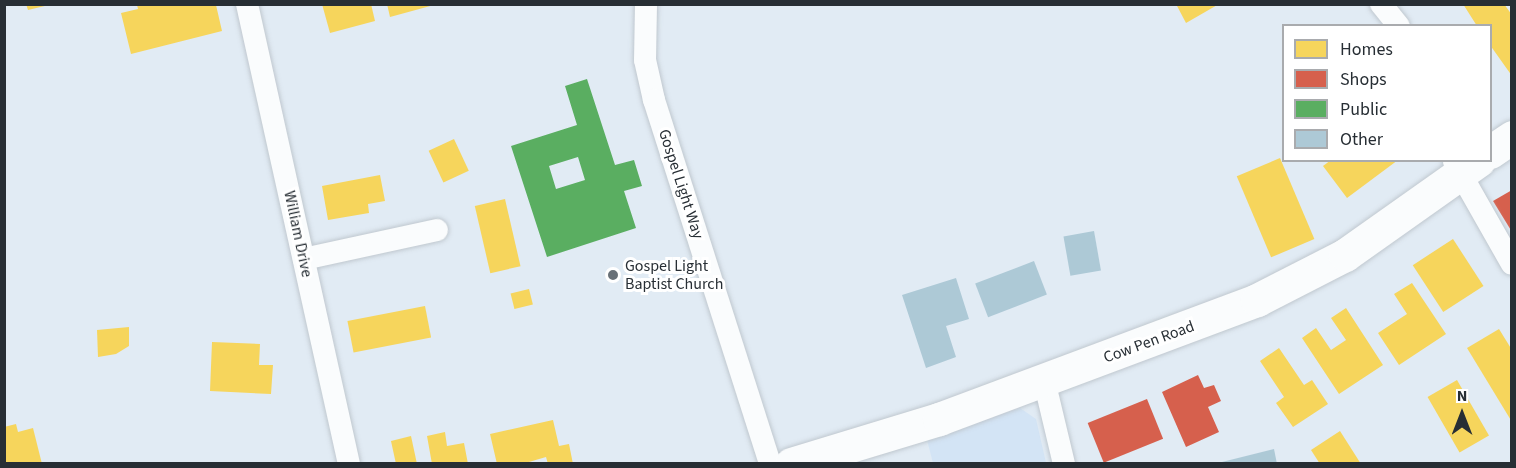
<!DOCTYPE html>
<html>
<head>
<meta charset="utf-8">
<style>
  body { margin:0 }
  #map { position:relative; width:1516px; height:468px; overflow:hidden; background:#e1ebf4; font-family:"Source Sans 3",sans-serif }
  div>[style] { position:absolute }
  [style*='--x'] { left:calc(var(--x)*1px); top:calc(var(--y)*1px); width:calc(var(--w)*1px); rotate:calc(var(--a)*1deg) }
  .built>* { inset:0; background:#d3e4f5 }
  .homes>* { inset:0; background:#f6d55c; transform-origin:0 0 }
  .shops>* { inset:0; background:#d6604d; transform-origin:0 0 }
  .public>* { inset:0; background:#5aae61 }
  .building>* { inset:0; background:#adc9d6; transform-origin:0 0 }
  .roads { filter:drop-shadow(0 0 2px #c0c8cf) drop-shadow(0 0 2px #c0c8cf) }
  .street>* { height:22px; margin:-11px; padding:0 11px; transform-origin:11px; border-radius:11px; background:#fafcfd }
  .secondary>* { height:33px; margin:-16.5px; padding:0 16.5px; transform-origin:16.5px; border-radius:16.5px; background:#fafcfd }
  .dots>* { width:16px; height:16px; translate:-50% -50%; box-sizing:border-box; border:3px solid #fff; border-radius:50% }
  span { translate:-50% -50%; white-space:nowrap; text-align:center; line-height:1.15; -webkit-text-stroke:6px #fff; paint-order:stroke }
  .street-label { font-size:16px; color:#272e34 }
  .poi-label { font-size:16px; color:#272e34 }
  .left { translate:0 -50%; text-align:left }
  .frame { position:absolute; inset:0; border:6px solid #272e34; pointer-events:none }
  .legend { position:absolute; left:1282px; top:24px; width:210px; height:138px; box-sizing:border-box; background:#fff; border:2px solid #a9abae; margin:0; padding:8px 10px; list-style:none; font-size:18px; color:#272e34 }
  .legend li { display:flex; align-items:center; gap:12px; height:30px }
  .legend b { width:30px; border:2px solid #a9abae }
  .north { position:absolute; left:1432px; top:384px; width:60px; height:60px; -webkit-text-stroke:4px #fff; paint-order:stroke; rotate:0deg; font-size:16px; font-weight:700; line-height:24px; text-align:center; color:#272e34 }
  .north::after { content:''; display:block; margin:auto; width:21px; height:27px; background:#272e34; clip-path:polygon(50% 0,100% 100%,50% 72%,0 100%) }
</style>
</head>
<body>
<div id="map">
  <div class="built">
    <i style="clip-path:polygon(1020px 408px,1036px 419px,1046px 463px,933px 463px,927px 440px)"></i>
  </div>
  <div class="homes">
    <i style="clip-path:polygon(26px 4px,49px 4px,49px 5px,28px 10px)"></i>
    <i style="clip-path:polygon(322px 4px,371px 4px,375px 21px,330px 33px)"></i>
    <i style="clip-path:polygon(387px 4px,433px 4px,434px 5px,390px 17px)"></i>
    <i style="clip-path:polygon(1176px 4px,1219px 4px,1186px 23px)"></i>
    <i style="clip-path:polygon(1463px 4px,1504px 4px,1512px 15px,1512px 76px,1490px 45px,1490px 26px,1477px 26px)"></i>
    <i style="clip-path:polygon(137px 5px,216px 5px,222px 31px,131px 54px,121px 13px,138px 9px)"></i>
    <i style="left:454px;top:139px;width:35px;height:28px;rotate:65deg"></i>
    <i style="left:1280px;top:158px;width:88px;height:47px;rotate:67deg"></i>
    <i style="clip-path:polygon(1331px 160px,1398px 160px,1347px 198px,1323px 166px)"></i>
    <i style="clip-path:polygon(380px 175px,385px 201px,368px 204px,369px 213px,328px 220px,322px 186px)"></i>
    <i style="left:505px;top:199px;width:69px;height:31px;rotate:77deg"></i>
    <i style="left:1453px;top:239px;width:56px;height:48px;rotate:57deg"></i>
    <i style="clip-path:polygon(1412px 283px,1446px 334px,1399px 365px,1378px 333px,1407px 314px,1394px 294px)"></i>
    <i style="left:529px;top:289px;width:16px;height:19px;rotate:76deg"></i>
    <i style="left:425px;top:306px;width:32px;height:79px;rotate:79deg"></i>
    <i style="clip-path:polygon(1346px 308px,1383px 365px,1339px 394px,1302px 338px,1316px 328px,1331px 350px,1346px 340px,1331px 318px)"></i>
    <i style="clip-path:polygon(129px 327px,129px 346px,116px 354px,98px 357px,97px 330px)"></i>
    <i style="clip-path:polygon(1499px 329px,1512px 350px,1512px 422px,1467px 348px)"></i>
    <i style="clip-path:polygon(212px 342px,260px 344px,259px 365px,273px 365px,271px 394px,210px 391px)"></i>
    <i style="clip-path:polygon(1279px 348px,1304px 385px,1312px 380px,1328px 404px,1293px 427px,1276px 403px,1284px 397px,1260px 361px)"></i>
    <i style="left:1457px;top:380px;width:64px;height:34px;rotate:60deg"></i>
    <i style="clip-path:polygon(553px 420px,559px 446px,569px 444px,573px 464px,548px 464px,546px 457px,522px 464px,497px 464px,490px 434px)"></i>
    <i style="clip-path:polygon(16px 424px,18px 432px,33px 428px,42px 464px,4px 464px,4px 427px)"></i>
    <i style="clip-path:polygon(1340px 431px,1361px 464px,1320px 464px,1311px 450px)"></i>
    <i style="clip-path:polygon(445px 432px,447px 446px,464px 443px,468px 464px,432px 464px,427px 436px)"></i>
    <i style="clip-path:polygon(411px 436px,417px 464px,396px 464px,391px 441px)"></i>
  </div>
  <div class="shops">
    <i style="clip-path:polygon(1512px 190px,1512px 232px,1493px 201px)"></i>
    <i style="clip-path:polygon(1198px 375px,1204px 388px,1214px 385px,1221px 401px,1208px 407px,1219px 432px,1186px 447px,1162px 392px)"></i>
    <i style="left:1147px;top:399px;width:43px;height:64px;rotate:68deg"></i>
  </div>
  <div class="public">
    <i style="clip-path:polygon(evenodd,587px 79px,615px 165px,634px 160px,642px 186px,624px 191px,636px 228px,547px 257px,511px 146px,577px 125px,565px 86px,587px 79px,578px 157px,585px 180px,556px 189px,549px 166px,578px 157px)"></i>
  </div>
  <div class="building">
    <i style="left:1094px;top:231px;width:40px;height:31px;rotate:80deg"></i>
    <i style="left:1034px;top:261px;width:36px;height:63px;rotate:69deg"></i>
    <i style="clip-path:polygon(956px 278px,969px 319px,946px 326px,956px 357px,926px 368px,902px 295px)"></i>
    <i style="clip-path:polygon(1274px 449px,1277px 464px,1218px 464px,1218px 463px)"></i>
  </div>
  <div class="roads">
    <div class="street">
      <i style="--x:247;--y:4;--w:471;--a:77.5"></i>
      <i style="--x:646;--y:4;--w:56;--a:91"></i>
      <i style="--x:645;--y:60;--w:41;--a:77.3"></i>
      <i style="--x:654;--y:100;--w:382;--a:72.3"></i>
      <i style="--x:1381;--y:4;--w:28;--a:51"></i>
      <i style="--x:1454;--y:162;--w:117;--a:60.4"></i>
      <i style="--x:304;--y:259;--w:136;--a:-12.3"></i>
      <i style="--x:1044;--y:380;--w:86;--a:76.6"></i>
    </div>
    <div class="secondary">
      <i style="--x:1490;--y:152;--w:27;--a:-34"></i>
      <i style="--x:791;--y:464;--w:155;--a:-16.9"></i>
      <i style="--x:939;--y:419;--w:340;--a:-20.5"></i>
      <i style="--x:1257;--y:300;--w:99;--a:-27.1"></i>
      <i style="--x:1345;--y:255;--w:164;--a:-35.3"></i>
    </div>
  </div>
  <div class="dots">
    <i style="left:613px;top:275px;background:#687077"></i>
  </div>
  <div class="street-label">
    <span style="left:681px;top:184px;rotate:72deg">Gospel Light Way</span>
    <span style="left:298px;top:234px;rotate:78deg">William Drive</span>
    <span style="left:1149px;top:342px;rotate:-20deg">Cow Pen Road</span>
  </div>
  <div class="poi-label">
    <span class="left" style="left:625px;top:275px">Gospel Light<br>Baptist Church</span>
  </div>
  <div class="frame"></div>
  <ul class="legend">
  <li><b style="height:16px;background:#f6d55c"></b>Homes</li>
  <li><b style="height:16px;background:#d6604d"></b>Shops</li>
  <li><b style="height:16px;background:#5aae61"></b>Public</li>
  <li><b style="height:16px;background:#adc9d6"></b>Other</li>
  </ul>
  <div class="north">N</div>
</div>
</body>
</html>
